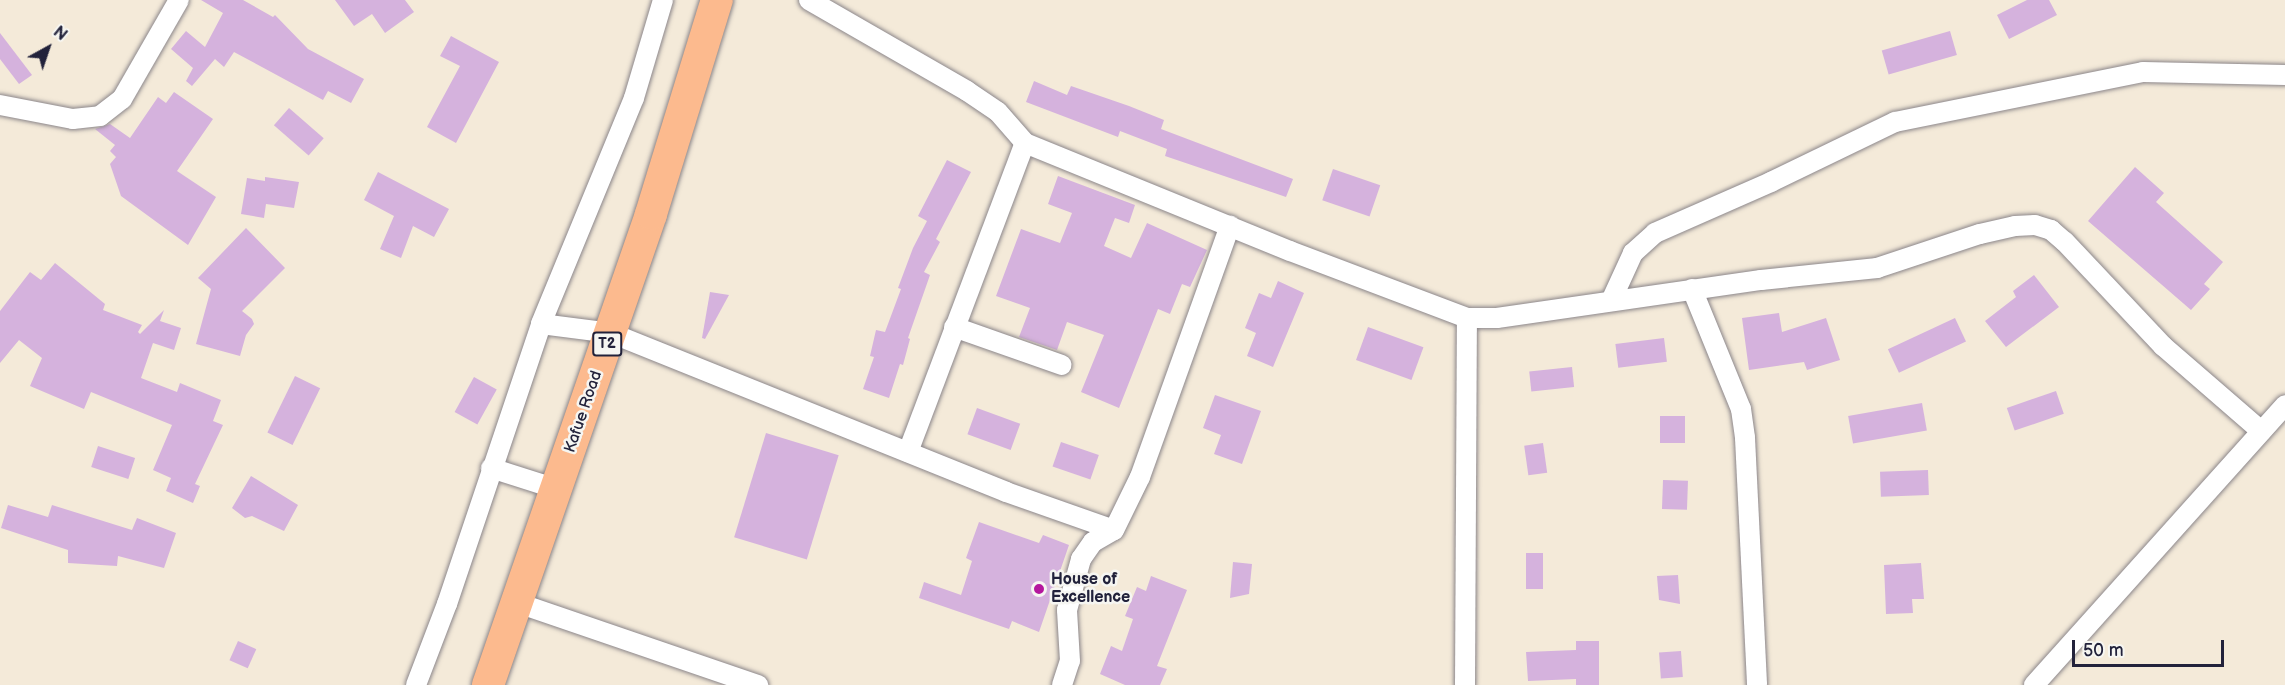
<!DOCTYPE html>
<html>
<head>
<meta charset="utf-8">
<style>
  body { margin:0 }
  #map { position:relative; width:2285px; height:685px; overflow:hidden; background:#f4ead9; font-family:"Balsamiq Sans",sans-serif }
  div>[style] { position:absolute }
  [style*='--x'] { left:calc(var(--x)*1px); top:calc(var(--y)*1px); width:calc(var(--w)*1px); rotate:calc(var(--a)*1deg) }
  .building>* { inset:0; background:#d5b2dd; transform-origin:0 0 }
  .roads { filter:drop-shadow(0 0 2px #8b868a) drop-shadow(0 0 2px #8b868a) }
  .minor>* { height:20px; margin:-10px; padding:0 10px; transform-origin:10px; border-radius:10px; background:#fff }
  .trunk>* { height:32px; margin:-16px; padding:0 16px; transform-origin:16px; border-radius:16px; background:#fcba8e }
  .dots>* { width:16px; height:16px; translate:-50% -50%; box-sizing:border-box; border:3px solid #f6f6f2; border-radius:50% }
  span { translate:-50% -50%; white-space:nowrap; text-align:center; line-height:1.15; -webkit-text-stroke:5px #f6f6f2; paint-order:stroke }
  .shield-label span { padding:2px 4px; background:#f6f6f2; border:2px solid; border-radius:4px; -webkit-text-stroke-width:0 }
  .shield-label { font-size:15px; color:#22223b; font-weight:700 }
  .street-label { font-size:16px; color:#22223b }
  .poi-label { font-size:16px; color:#22223b; font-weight:700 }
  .left { translate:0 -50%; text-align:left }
  .north { position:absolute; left:18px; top:18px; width:60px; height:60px; -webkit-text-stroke:4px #f6f6f2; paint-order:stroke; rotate:40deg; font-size:16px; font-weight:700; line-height:24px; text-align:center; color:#22223b }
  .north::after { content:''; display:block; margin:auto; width:21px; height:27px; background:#22223b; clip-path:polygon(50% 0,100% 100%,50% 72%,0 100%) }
  .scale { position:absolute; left:2072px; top:640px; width:152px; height:27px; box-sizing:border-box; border:3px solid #22223b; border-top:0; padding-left:8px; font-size:18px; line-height:21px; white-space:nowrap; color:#22223b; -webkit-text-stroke:4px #f6f6f2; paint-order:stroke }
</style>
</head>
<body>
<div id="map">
  <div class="building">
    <i style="clip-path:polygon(201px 0,243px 0,273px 17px,275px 15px,308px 49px,364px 79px,351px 103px,328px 91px,323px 100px,234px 52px,224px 67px,215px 59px,192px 86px,186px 81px,193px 68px,171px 49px,186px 31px,205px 47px,223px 13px)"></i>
    <i style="clip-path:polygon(335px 0,405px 0,414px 12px,385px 33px,372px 14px,354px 26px)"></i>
    <i style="clip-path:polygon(2027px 0,2049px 0,2057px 15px,2009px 39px,1997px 15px)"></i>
    <i style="left:1950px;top:31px;width:25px;height:71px;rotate:74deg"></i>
    <i style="clip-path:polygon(0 33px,32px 75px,19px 84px,0 59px)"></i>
    <i style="clip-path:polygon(451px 36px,499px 62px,456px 143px,427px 127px,460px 66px,440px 56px)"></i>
    <i style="clip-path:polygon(1034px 81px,1067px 95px,1071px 86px,1129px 106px,1164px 120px,1161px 129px,1293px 179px,1286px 197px,1165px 156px,1167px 149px,1120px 131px,1118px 137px,1026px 102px)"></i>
    <i style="clip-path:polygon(174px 92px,213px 119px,177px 171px,216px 197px,188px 245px,121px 196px,110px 164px,116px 157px,110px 151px,115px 145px,95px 129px,110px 124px,130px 138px,158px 97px,166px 103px)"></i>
    <i style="left:289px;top:108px;width:46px;height:23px;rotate:41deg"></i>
    <i style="clip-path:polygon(947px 160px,971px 172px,936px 239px,940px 242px,924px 272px,930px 275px,908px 338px,910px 339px,903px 365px,900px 364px,889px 398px,863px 389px,874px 357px,870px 356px,876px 330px,885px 332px,901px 289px,898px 288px,913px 248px,927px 221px,918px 216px)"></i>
    <i style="clip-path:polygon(2135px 167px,2164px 193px,2156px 202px,2223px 262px,2204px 284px,2210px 289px,2191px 310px,2088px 221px)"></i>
    <i style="left:1333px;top:169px;width:50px;height:33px;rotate:19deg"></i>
    <i style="clip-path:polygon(378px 172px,449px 209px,434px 237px,413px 226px,401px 258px,380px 249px,394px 216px,364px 200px)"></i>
    <i style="clip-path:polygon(1058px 176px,1135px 205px,1129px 223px,1115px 218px,1104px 246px,1131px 258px,1147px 223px,1207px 250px,1190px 287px,1182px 284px,1170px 314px,1158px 309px,1119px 408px,1081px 392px,1104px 335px,1067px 322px,1057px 350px,1019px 337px,1030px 308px,996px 296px,1021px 229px,1060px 243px,1072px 213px,1048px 204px)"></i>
    <i style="clip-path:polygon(265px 177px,299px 182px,294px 208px,266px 204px,264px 218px,241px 214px,247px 178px,265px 181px)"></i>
    <i style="clip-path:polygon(246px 228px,285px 268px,242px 311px,252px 319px,254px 324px,246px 335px,240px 356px,196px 344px,211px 289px,198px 278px)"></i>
    <i style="clip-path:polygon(55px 263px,105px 304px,103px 310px,142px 325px,138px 332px,140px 334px,164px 310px,160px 321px,181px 328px,174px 350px,153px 343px,141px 378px,177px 392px,180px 383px,221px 400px,213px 421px,223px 425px,195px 484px,200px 486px,193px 503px,166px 491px,171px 478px,153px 470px,172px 425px,91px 392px,84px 409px,30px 386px,42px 358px,19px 340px,0 363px,0 311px,30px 272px,41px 280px)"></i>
    <i style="clip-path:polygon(2034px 275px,2059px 307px,2006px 347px,1985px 321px,2016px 297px,2013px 291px)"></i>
    <i style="clip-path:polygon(1278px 281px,1304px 293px,1273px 367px,1247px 356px,1256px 333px,1245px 328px,1259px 293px,1271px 298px)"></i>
    <i style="clip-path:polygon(710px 292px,729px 295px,705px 339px,702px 338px)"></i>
    <i style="clip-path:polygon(1779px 313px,1782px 332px,1826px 318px,1840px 360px,1807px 370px,1804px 362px,1749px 370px,1742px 318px)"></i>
    <i style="left:1955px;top:318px;width:26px;height:74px;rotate:65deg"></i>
    <i style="left:1368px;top:327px;width:59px;height:35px;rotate:20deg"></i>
    <i style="left:1664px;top:338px;width:24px;height:49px;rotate:83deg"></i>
    <i style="left:1572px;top:367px;width:20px;height:43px;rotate:84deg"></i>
    <i style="left:295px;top:376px;width:28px;height:63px;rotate:26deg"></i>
    <i style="left:474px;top:377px;width:26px;height:40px;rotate:29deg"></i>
    <i style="left:2056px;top:391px;width:24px;height:52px;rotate:71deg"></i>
    <i style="clip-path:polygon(1215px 395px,1261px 411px,1242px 464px,1214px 454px,1221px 435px,1203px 428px)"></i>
    <i style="left:1922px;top:403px;width:28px;height:75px;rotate:80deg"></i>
    <i style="left:977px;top:408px;width:46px;height:28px;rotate:20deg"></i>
    <i style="left:1660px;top:416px;width:25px;height:27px"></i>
    <i style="left:766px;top:433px;width:76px;height:109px;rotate:17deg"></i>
    <i style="left:1061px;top:442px;width:40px;height:26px;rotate:19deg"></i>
    <i style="left:1543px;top:443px;width:30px;height:19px;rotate:82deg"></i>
    <i style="left:98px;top:446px;width:39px;height:22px;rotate:18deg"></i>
    <i style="left:1928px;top:470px;width:25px;height:48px;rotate:88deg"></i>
    <i style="clip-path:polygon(251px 476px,298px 505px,284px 531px,252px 516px,245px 518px,232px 508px)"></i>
    <i style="left:1663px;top:480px;width:25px;height:29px;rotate:2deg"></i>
    <i style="clip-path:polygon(8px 505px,48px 517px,52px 505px,132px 530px,137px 518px,176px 533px,164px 568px,118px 556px,117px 566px,68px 563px,68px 550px,1px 528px)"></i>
    <i style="clip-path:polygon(979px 522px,1039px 543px,1043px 535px,1069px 545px,1039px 632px,1012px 621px,1009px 629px,919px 598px,924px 582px,961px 595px,972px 561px,966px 558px)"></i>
    <i style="left:1526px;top:553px;width:17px;height:36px"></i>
    <i style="clip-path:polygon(1233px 562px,1252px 564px,1249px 594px,1230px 598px)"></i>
    <i style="clip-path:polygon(1921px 563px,1924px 599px,1912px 599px,1913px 613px,1886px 614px,1884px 565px)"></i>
    <i style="clip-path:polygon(1678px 575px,1680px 604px,1659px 600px,1657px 576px)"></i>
    <i style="clip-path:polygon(1151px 576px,1187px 590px,1157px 666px,1167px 669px,1160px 685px,1125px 685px,1100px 674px,1111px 646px,1122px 651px,1133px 619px,1125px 616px,1137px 587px,1146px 591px)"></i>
    <i style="left:238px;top:641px;width:20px;height:21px;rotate:24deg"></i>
    <i style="clip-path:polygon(1576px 641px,1599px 641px,1599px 685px,1576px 685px,1576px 679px,1528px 681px,1526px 652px,1576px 650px)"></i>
    <i style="left:1681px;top:651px;width:26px;height:22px;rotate:86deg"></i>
  </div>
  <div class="roads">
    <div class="minor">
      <i style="--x:663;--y:0;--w:102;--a:106.5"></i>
      <i style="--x:634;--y:98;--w:244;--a:112.4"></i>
      <i style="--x:541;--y:324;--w:71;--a:7.3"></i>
      <i style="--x:611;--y:333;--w:426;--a:21.9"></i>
      <i style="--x:1006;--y:492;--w:114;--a:19.4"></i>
      <i style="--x:809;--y:0;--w:182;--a:29.9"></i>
      <i style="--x:967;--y:91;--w:37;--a:34"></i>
      <i style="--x:998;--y:112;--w:41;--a:48.9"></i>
      <i style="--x:1025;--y:143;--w:286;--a:22.2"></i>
      <i style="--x:1290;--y:251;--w:189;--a:20.7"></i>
      <i style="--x:1467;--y:318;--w:30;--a:0"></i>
      <i style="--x:1497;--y:318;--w:267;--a:-8.2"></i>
      <i style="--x:1761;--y:280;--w:117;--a:-5.9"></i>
      <i style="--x:1877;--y:268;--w:108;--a:-18.3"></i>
      <i style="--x:1980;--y:234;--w:36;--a:-13"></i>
      <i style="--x:2015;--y:226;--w:20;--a:-3"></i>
      <i style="--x:2035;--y:225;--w:17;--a:17"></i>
      <i style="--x:2051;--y:230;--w:18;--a:41"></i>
      <i style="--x:2065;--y:242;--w:143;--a:46.7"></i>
      <i style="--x:2163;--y:346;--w:130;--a:40.9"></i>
      <i style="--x:0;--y:105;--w:74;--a:10.9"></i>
      <i style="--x:73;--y:119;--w:27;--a:-6"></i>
      <i style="--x:100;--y:116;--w:28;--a:-38"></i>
      <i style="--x:122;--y:99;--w:114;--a:-60.1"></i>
      <i style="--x:1692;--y:289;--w:130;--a:67.8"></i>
      <i style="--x:1741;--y:409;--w:29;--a:82"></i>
      <i style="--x:1745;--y:438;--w:247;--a:87.2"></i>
      <i style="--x:1611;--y:301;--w:53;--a:-65.4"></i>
      <i style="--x:1633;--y:253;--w:30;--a:-42"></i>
      <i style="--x:1655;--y:233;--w:127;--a:-23.7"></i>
      <i style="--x:1771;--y:182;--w:138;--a:-25.8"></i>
      <i style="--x:1895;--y:122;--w:253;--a:-11.4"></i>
      <i style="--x:2143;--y:72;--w:142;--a:1.2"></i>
      <i style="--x:954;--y:327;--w:114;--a:19.4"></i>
      <i style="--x:908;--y:452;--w:330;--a:-69.3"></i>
      <i style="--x:491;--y:468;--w:69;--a:17.7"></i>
      <i style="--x:518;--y:603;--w:254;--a:18.9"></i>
      <i style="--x:416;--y:685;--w:87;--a:-69.1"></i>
      <i style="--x:447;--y:604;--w:295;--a:-71.4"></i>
      <i style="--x:1062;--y:685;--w:25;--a:-72"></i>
      <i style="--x:1070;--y:661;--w:51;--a:-93.4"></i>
      <i style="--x:1067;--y:610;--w:53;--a:-74.6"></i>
      <i style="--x:1081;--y:559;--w:21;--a:-55"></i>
      <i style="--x:1093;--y:542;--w:24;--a:-30"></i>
      <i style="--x:1114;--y:530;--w:59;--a:-63.9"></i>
      <i style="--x:1140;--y:477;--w:267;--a:-70.3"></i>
      <i style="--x:1465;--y:685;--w:367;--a:-89.7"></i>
      <i style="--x:2034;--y:685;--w:376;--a:-48.1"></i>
    </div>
    <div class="trunk">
      <i style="--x:488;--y:685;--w:498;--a:-70.9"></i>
      <i style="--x:651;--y:214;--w:224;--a:-72.9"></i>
    </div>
  </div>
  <div class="dots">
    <i style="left:1039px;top:589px;background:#b5179e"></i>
  </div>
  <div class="shield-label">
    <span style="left:607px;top:344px">T2</span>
  </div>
  <div class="street-label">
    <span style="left:584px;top:412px;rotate:-71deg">Kafue Road</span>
  </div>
  <div class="poi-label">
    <span class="left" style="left:1051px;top:589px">House of<br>Excellence</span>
  </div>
  <div class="north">N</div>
  <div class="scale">50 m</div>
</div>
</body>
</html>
